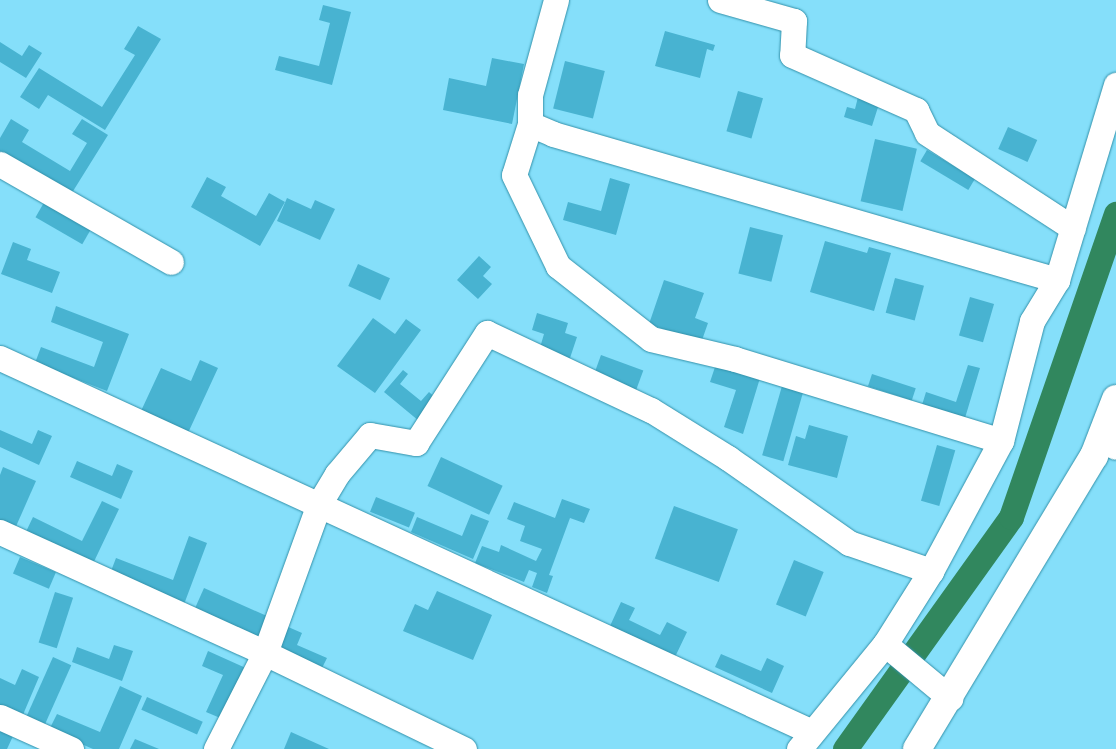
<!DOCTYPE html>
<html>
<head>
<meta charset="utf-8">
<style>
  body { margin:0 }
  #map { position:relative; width:1116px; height:749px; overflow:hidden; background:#85dffa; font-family:Rubik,sans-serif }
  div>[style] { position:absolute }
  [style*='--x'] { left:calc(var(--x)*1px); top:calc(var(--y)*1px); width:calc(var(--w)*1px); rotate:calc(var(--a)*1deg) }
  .canal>* { height:25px; margin:-12.5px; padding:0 12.5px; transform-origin:12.5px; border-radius:12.5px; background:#31875e }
  .building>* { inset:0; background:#48b3d1; transform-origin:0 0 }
  .roads { filter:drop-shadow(0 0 1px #3391aa) drop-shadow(0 0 1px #3391aa) }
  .minor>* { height:25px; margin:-12.5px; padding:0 12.5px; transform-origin:12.5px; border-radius:12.5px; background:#fff }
  .tertiary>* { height:28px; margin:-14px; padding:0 14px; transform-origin:14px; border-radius:14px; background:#fff }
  span { translate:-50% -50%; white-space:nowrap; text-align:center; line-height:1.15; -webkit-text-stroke:4.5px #85dffa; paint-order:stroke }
</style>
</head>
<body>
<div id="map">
  <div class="canal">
    <i style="--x:845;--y:749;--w:285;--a:-54.4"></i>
    <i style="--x:1011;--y:517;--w:321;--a:-70.9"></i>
  </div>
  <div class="building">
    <i style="clip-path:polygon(323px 5px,351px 12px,332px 85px,275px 70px,279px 56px,319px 66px,330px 23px,319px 20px)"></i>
    <i style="clip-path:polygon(138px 26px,161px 39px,105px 130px,48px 95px,39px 109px,20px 97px,39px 68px,102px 107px,135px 55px,124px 49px)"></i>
    <i style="clip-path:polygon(665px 31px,715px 45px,713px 51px,707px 49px,700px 78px,655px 66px)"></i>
    <i style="clip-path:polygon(0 42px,22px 56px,29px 45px,42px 53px,26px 78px,0 62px)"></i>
    <i style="clip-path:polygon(492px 58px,524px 64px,512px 124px,443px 110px,449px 78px,486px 86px)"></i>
    <i style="left:565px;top:61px;width:41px;height:49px;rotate:14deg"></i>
    <i style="left:738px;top:91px;width:26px;height:42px;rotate:16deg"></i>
    <i style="clip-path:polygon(858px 97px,879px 104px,872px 126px,844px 117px,847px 107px,855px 109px)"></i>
    <i style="clip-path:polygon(11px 119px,29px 130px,22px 142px,70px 171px,87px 143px,72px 134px,82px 119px,108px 135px,70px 196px,0 154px,0 138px)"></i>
    <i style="left:1008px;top:127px;width:32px;height:24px;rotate:24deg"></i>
    <i style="left:875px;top:139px;width:43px;height:64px;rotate:13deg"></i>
    <i style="left:927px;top:150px;width:56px;height:13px;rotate:31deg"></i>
    <i style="clip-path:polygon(207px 177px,226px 187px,221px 196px,256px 216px,269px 193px,285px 202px,260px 246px,191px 207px)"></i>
    <i style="clip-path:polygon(610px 178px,630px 184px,616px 235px,563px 220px,568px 202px,601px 211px)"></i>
    <i style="clip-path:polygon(287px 198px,311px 209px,315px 200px,335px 209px,320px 240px,277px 221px)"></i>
    <i style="left:46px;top:199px;width:54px;height:21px;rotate:30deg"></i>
    <i style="left:750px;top:227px;width:34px;height:48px;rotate:14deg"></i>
    <i style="clip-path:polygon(825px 241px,867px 253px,869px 247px,891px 253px,874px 311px,810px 292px)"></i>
    <i style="clip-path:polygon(13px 242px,31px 249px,27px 260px,60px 272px,52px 293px,1px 274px)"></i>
    <i style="clip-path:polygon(479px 256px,491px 267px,483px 276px,492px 284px,478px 299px,457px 280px)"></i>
    <i style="left:358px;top:264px;width:35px;height:24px;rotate:24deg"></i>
    <i style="left:895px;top:278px;width:30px;height:36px;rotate:15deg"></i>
    <i style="clip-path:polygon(664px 280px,704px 293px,695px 318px,708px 323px,701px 343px,649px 324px)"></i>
    <i style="left:970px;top:297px;width:25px;height:40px;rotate:16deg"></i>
    <i style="clip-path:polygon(56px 306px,129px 334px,107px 391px,35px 363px,41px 347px,94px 367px,103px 342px,51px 322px)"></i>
    <i style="clip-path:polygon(537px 313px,568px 323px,565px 333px,577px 337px,569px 361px,539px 351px,544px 334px,532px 330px)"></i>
    <i style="clip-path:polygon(373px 318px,395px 334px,406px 319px,421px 330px,375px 393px,337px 366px)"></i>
    <i style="left:601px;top:355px;width:45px;height:22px;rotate:20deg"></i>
    <i style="clip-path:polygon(200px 360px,218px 368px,188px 433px,141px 411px,161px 368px,191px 381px)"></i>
    <i style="clip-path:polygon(716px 364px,760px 378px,743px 434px,724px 427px,736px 390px,710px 382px)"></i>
    <i style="clip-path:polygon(968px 365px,980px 368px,965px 418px,922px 405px,926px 392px,956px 402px)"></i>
    <i style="clip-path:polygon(403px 370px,408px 374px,400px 384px,421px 401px,429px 392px,438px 400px,419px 421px,384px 392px)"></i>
    <i style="left:872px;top:374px;width:46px;height:13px;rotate:18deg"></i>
    <i style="left:782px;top:386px;width:22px;height:72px;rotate:16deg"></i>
    <i style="clip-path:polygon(809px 425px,848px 436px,837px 478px,788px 465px,796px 436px,805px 439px)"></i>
    <i style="clip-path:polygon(0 430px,32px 444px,38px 430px,52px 436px,39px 465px,0 447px)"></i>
    <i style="left:937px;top:445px;width:19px;height:58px;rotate:16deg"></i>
    <i style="left:441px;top:457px;width:68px;height:32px;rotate:25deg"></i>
    <i style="clip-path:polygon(77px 461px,112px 476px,117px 464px,133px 471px,121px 499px,70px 477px)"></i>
    <i style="clip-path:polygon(3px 467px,36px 481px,14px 531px,0 525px,0 475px)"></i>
    <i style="left:376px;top:497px;width:42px;height:16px;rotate:22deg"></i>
    <i style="clip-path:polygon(562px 499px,590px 509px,584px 523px,570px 518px,549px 575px,553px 576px,547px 593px,532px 587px,537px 573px,529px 570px,524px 582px,475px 563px,482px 546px,499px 552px,501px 545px,536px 561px,542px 549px,520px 541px,525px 526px,507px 519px,514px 502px,555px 518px)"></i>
    <i style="clip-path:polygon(102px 501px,119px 509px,90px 570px,23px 538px,33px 517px,82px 541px)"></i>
    <i style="left:674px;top:506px;width:68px;height:56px;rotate:20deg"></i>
    <i style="clip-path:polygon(471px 514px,489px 521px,473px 559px,411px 532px,417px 517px,462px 536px)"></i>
    <i style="clip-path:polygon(189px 536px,207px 543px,183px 607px,108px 579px,116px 558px,173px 580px)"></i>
    <i style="left:20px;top:557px;width:39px;height:18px;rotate:23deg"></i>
    <i style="left:794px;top:560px;width:32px;height:48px;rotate:22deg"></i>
    <i style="left:204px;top:588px;width:72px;height:29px;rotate:24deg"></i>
    <i style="clip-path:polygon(437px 591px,492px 615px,473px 660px,403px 631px,415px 604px,428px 610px)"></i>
    <i style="left:55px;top:592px;width:19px;height:53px;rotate:18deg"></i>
    <i style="clip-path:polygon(621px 602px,635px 608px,629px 620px,660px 635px,667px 622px,687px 632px,675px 657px,610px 626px)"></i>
    <i style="clip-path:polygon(286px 626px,302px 633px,297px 645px,327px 658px,320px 672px,274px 652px)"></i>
    <i style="clip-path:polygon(114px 645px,133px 651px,122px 681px,72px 662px,77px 647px,109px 659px)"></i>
    <i style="clip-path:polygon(208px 651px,248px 669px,225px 720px,206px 712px,223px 675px,202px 666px)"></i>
    <i style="clip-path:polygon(721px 654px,761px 671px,767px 658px,784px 666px,772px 693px,715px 667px)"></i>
    <i style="left:53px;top:657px;width:20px;height:69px;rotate:24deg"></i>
    <i style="clip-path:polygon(22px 669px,39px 677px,22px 717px,0 708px,0 678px,15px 685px)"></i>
    <i style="clip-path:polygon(120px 686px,142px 696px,119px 749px,93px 749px,49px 730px,57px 714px,100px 732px)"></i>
    <i style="left:147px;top:697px;width:61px;height:14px;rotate:24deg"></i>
    <i style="clip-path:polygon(0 728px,14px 734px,7px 749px,0 749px)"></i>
    <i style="clip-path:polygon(291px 732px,329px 749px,284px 749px)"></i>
    <i style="clip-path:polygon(135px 739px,159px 749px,130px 749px)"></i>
  </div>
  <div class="roads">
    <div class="minor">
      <i style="--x:556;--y:0;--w:98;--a:105.3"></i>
      <i style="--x:530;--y:95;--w:29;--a:90"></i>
      <i style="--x:530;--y:124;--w:25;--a:23"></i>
      <i style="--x:553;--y:134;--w:525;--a:16.16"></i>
      <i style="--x:720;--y:0;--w:77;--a:15.8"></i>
      <i style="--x:794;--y:21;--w:34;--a:93"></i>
      <i style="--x:792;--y:55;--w:136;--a:23.9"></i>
      <i style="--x:916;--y:110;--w:25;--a:64"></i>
      <i style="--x:927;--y:133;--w:174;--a:33.1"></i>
      <i style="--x:530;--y:124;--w:53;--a:107.4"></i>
      <i style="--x:514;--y:175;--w:101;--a:64.2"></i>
      <i style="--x:558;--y:266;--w:118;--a:38.1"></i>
      <i style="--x:651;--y:339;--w:86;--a:13.4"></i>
      <i style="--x:735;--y:359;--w:278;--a:17.1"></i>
      <i style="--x:0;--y:164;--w:197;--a:29.8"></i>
      <i style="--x:0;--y:358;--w:892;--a:24.73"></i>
      <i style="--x:1101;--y:438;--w:17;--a:31"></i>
      <i style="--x:0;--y:532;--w:291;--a:24.5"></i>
      <i style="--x:265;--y:653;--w:221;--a:25.8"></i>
      <i style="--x:885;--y:644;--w:85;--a:39.7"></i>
      <i style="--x:0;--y:717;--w:78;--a:24.3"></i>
      <i style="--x:216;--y:749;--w:108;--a:-63"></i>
      <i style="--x:265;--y:653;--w:158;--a:-70.1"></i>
      <i style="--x:319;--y:504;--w:35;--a:-59"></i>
      <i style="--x:337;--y:474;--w:51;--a:-49.8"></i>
      <i style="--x:370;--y:435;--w:47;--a:9.9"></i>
      <i style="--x:416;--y:443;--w:131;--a:-57.2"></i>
      <i style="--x:487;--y:333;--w:181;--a:25.2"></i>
      <i style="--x:651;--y:410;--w:91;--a:31.9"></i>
      <i style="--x:728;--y:458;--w:148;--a:35.1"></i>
      <i style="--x:849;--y:543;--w:87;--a:18.9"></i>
      <i style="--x:799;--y:749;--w:136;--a:-50.7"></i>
      <i style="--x:885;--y:644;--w:86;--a:-57.8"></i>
      <i style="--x:931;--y:571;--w:148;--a:-61.7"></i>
      <i style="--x:1001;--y:441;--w:124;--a:-75.5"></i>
      <i style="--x:1032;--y:321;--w:48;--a:-58.6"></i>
      <i style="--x:1057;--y:280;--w:204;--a:-73.2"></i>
    </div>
    <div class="tertiary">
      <i style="--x:917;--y:749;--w:342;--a:-58.9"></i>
      <i style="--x:1094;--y:456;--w:61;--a:-68.9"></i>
    </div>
  </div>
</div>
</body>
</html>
